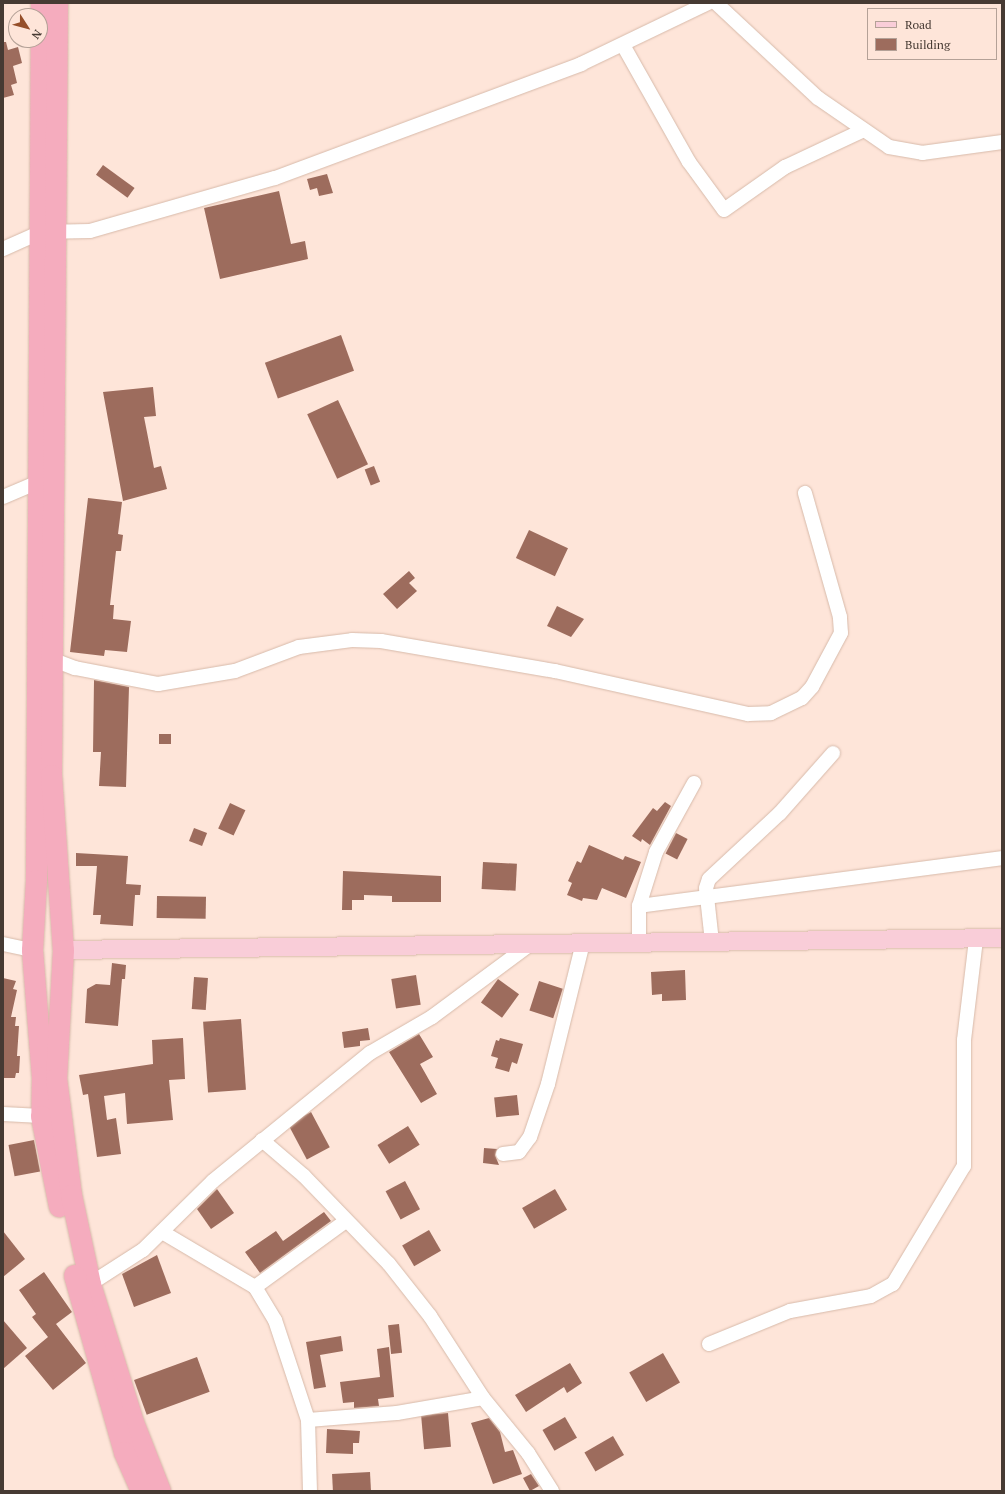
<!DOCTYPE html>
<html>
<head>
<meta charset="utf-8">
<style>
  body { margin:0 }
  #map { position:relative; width:1005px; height:1494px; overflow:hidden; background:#fee5d9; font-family:"PT Serif",serif }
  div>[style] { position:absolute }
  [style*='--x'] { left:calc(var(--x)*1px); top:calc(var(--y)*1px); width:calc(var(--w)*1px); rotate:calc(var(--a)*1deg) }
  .building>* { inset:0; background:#9d6c5d; transform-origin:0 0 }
  .roads { filter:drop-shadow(0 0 1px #d7baaa) drop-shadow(0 0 1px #d7baaa) }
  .minor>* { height:14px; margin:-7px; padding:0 7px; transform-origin:7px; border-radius:7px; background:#fff }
  .major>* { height:18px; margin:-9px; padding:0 9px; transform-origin:9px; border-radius:9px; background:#f9cdd8 }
  .highway>* { height:21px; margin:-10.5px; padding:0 10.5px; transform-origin:10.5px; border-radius:10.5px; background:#f5acbe }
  span { translate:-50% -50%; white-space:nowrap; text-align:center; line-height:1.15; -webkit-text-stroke:4px #fee5d9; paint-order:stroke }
  .frame { position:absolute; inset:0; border:4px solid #463a33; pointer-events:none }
  .legend { position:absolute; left:867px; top:8px; width:130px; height:52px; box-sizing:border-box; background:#fee5d9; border:1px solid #b4a197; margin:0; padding:5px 7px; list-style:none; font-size:12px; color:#463a33 }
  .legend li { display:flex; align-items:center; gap:8px; height:20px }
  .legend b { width:20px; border:1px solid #b4a197 }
  .north { position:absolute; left:8px; top:8px; width:40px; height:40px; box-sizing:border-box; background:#fee5d9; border:1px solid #b4a197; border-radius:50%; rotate:126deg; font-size:11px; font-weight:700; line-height:16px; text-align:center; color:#463a33 }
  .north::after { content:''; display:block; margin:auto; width:14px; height:18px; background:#964f2a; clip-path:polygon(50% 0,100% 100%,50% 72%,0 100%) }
</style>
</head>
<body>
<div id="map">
  <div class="building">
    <i style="clip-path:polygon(3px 42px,6px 42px,8px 50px,18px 47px,22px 63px,13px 66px,17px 83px,11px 85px,14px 95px,3px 98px)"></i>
    <i style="left:103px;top:165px;width:39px;height:12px;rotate:36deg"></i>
    <i style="clip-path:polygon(327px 174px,333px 193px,319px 196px,317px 188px,310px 190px,307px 179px)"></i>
    <i style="clip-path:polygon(279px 191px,291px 244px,305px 241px,308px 259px,220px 279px,204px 208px)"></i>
    <i style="left:341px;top:335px;width:38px;height:81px;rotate:70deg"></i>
    <i style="clip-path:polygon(153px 387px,156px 416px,144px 417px,154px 468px,161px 466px,167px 489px,123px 501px,103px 392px)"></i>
    <i style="left:338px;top:400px;width:71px;height:34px;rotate:65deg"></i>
    <i style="left:374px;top:466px;width:17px;height:10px;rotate:69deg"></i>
    <i style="clip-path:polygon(88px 498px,122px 502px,118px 534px,123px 535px,121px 551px,116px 551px,110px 605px,114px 605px,113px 619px,131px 621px,127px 652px,105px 650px,104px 656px,70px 652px)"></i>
    <i style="left:529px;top:530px;width:43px;height:31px;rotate:25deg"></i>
    <i style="clip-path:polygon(409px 571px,415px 578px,409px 583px,417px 591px,397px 609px,383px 594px)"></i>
    <i style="clip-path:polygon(557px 606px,584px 619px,571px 637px,547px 626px)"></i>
    <i style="clip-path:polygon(94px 680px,129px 687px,126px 787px,99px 786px,101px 752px,93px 752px)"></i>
    <i style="left:159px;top:734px;width:12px;height:10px"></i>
    <i style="clip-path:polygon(665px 802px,671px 806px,650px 845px,642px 839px,641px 842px,632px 836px,653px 808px,657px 811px)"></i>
    <i style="left:230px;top:803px;width:17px;height:28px;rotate:25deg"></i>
    <i style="left:194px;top:828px;width:14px;height:14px;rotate:21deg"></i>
    <i style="left:676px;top:833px;width:13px;height:23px;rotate:27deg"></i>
    <i style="clip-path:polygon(589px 845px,623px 860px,625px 856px,641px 862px,626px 898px,602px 888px,597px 900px,583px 898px,582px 901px,567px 895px,572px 883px,568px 881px,577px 861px,581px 863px)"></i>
    <i style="clip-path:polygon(76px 853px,128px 856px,126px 884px,141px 885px,140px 895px,135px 895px,133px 926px,100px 924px,101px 915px,93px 915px,97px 866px,76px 866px)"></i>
    <i style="left:483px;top:862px;width:34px;height:27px;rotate:3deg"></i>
    <i style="clip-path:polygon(343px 871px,441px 876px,441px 902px,392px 902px,392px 896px,364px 895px,364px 900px,352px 900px,352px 910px,342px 910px)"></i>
    <i style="left:157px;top:896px;width:49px;height:22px;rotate:1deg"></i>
    <i style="clip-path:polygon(112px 963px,126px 965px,125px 979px,122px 979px,118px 1026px,85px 1023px,87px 989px,96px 984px,110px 985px)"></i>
    <i style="clip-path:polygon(685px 970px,686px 1000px,662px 1001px,662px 994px,652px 995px,651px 972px)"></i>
    <i style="left:416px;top:975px;width:30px;height:25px;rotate:81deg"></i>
    <i style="left:194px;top:977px;width:14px;height:32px;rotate:4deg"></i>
    <i style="clip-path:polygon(3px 978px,16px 981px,13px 989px,17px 990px,11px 1017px,16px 1017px,15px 1026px,19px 1026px,17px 1056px,20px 1056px,19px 1073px,16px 1073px,15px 1078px,3px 1078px)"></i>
    <i style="left:498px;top:979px;width:26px;height:29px;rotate:36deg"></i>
    <i style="left:539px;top:981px;width:25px;height:31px;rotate:18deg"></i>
    <i style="left:241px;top:1019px;width:71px;height:38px;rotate:86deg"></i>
    <i style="clip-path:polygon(368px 1028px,370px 1040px,360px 1041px,360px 1046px,344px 1048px,342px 1032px)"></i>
    <i style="clip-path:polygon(419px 1034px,433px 1057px,420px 1064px,437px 1094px,421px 1103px,389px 1052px)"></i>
    <i style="clip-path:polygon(183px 1038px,185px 1079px,169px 1080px,173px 1120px,127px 1124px,125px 1093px,104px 1096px,107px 1120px,116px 1118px,121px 1154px,97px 1157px,88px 1094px,83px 1095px,79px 1075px,153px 1064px,152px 1040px)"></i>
    <i style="clip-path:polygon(500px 1038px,523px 1044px,517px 1064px,512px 1062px,509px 1072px,495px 1068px,498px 1058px,491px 1056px,496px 1040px,499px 1041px)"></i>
    <i style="left:517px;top:1095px;width:20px;height:23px;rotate:84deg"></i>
    <i style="left:311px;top:1112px;width:40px;height:26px;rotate:62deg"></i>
    <i style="left:408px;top:1126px;width:22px;height:36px;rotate:58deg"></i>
    <i style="left:34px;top:1140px;width:32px;height:26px;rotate:79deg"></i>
    <i style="clip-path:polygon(484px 1148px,497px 1149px,495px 1155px,499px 1165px,483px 1163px)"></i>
    <i style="left:405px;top:1181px;width:32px;height:22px;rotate:62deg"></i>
    <i style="clip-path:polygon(217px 1189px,234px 1213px,211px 1229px,197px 1209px)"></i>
    <i style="left:555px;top:1189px;width:24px;height:38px;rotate:60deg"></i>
    <i style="clip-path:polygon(324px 1212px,331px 1221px,260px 1273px,245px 1252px,276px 1231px,283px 1241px)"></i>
    <i style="left:429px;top:1230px;width:24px;height:31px;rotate:60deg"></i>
    <i style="clip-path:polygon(3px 1231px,25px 1259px,3px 1277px)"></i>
    <i style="clip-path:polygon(157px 1255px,171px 1293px,134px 1307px,122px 1274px)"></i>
    <i style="clip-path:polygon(44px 1272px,72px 1312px,56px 1324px,86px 1363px,53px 1390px,25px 1356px,48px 1337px,32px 1317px,36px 1314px,19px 1290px)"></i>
    <i style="clip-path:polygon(3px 1320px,27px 1348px,3px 1369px)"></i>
    <i style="left:399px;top:1324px;width:29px;height:11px;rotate:84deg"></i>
    <i style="clip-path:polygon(341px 1336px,343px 1351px,320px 1355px,326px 1387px,314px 1389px,306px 1342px)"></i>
    <i style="clip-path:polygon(389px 1347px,394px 1397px,378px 1399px,379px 1406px,354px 1408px,354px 1402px,343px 1403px,340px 1382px,380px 1377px,377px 1349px)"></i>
    <i style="left:663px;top:1353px;width:34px;height:39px;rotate:60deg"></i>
    <i style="left:197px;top:1357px;width:37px;height:67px;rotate:70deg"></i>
    <i style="clip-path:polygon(570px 1363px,582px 1383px,567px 1393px,564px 1387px,526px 1412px,515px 1395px)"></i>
    <i style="left:448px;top:1413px;width:34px;height:27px;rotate:85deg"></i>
    <i style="left:565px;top:1417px;width:24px;height:26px;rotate:60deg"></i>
    <i style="clip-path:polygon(489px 1418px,500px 1432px,505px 1452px,513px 1450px,522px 1474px,493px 1484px,471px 1423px)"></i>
    <i style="clip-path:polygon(327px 1429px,360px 1431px,359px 1443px,353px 1443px,353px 1454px,326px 1453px)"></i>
    <i style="left:613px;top:1436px;width:22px;height:33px;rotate:60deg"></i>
    <i style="left:370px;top:1472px;width:19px;height:38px;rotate:87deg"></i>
    <i style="clip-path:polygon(531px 1474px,539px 1486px,530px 1491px,523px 1478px)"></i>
  </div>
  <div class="roads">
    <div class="minor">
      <i style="--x:716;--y:3;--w:139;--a:43"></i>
      <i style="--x:818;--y:98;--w:86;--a:34.6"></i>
      <i style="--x:889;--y:147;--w:34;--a:10"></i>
      <i style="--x:922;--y:153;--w:81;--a:-7.8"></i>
      <i style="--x:623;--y:45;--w:134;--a:60.6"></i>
      <i style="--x:689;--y:162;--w:59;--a:53.9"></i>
      <i style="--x:724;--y:210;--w:75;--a:-35.2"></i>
      <i style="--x:785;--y:167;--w:85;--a:-25.1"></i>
      <i style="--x:3;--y:249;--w:42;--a:-24.1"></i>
      <i style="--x:41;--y:232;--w:49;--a:-1.2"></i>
      <i style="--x:90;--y:231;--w:192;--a:-16"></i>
      <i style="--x:275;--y:178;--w:327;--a:-20.4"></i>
      <i style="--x:581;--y:64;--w:141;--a:-25.7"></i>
      <i style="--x:3;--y:497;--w:38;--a:-23"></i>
      <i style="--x:46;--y:657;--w:31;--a:21"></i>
      <i style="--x:75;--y:668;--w:85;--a:10.9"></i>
      <i style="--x:158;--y:684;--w:78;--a:-9.6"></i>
      <i style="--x:235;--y:671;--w:68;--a:-20.6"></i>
      <i style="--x:299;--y:647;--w:53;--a:-7.5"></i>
      <i style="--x:352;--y:640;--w:29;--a:2"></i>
      <i style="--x:381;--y:641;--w:177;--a:9.8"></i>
      <i style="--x:555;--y:671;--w:198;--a:12.6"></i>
      <i style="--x:748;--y:714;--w:23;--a:-2"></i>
      <i style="--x:771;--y:713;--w:34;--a:-26"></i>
      <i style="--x:802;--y:698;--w:15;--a:-48"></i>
      <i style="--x:812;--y:687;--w:61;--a:-61.8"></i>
      <i style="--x:841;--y:633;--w:16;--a:-94"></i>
      <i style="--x:840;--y:617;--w:129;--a:-105.8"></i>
      <i style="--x:694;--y:783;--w:79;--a:118.8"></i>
      <i style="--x:656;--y:852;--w:57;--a:107.5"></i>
      <i style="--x:639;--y:906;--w:366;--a:-7.5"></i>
      <i style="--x:639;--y:942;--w:36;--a:-90"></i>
      <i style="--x:712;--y:942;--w:54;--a:-96.3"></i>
      <i style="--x:706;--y:888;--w:9;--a:-72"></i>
      <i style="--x:709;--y:879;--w:97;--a:-42.9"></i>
      <i style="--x:780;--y:813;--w:80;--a:-48.5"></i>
      <i style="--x:3;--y:944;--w:30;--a:12"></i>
      <i style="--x:3;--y:1114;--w:38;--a:3"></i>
      <i style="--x:262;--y:1140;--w:55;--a:40.6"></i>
      <i style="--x:304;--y:1176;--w:122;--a:46"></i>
      <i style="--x:389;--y:1264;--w:66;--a:51.7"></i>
      <i style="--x:430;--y:1316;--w:98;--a:57.1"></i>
      <i style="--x:483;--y:1398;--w:71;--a:50.7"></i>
      <i style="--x:528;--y:1453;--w:45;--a:57.7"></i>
      <i style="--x:503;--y:1154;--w:16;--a:-7"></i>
      <i style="--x:519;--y:1152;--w:19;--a:-54"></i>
      <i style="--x:530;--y:1137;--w:56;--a:-71.2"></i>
      <i style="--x:548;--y:1084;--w:145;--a:-76.1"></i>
      <i style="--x:162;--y:1232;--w:108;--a:30.6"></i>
      <i style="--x:255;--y:1287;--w:39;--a:59"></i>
      <i style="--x:275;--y:1320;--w:105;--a:71.7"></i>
      <i style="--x:308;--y:1420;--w:71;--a:88.4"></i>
      <i style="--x:90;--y:1284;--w:63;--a:-32.7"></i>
      <i style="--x:143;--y:1250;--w:98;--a:-44.6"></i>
      <i style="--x:213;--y:1181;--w:203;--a:-39.2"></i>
      <i style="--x:370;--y:1053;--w:72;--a:-30.1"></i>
      <i style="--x:432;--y:1017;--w:124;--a:-36.5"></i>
      <i style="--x:255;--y:1287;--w:112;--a:-36"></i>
      <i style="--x:709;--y:1344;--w:87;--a:-22.2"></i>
      <i style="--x:790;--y:1311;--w:82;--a:-10.5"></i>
      <i style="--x:871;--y:1296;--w:25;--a:-29"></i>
      <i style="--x:893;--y:1284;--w:138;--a:-59"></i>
      <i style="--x:964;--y:1166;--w:126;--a:-90"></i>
      <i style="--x:964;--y:1040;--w:102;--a:-83.2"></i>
      <i style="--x:308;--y:1420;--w:89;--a:-4.5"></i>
      <i style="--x:397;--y:1413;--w:87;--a:-9.9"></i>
    </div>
    <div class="major">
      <i style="--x:63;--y:950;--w:939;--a:-0.73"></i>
    </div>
    <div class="highway">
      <i style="--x:41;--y:3;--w:877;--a:90.33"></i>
      <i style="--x:36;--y:880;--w:70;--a:93.3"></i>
      <i style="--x:32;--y:950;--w:127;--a:85.5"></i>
      <i style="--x:42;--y:1077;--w:39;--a:91"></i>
      <i style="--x:41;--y:1116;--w:92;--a:78.7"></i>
      <i style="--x:57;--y:3;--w:772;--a:90.45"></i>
      <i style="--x:51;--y:775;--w:175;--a:86.1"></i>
      <i style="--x:63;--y:950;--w:128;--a:93.1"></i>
      <i style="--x:56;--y:1078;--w:118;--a:82.7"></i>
      <i style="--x:71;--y:1195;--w:91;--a:77.9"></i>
      <i style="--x:90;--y:1284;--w:145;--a:72.7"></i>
      <i style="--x:133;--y:1422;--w:74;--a:68.6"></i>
      <i style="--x:74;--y:1275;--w:184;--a:74.2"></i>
      <i style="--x:124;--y:1452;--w:43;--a:66.4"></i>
    </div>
  </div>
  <div class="frame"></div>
  <ul class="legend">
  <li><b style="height:5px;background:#f9cdd8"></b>Road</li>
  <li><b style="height:11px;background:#9d6c5d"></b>Building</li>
  </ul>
  <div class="north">N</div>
</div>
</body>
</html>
